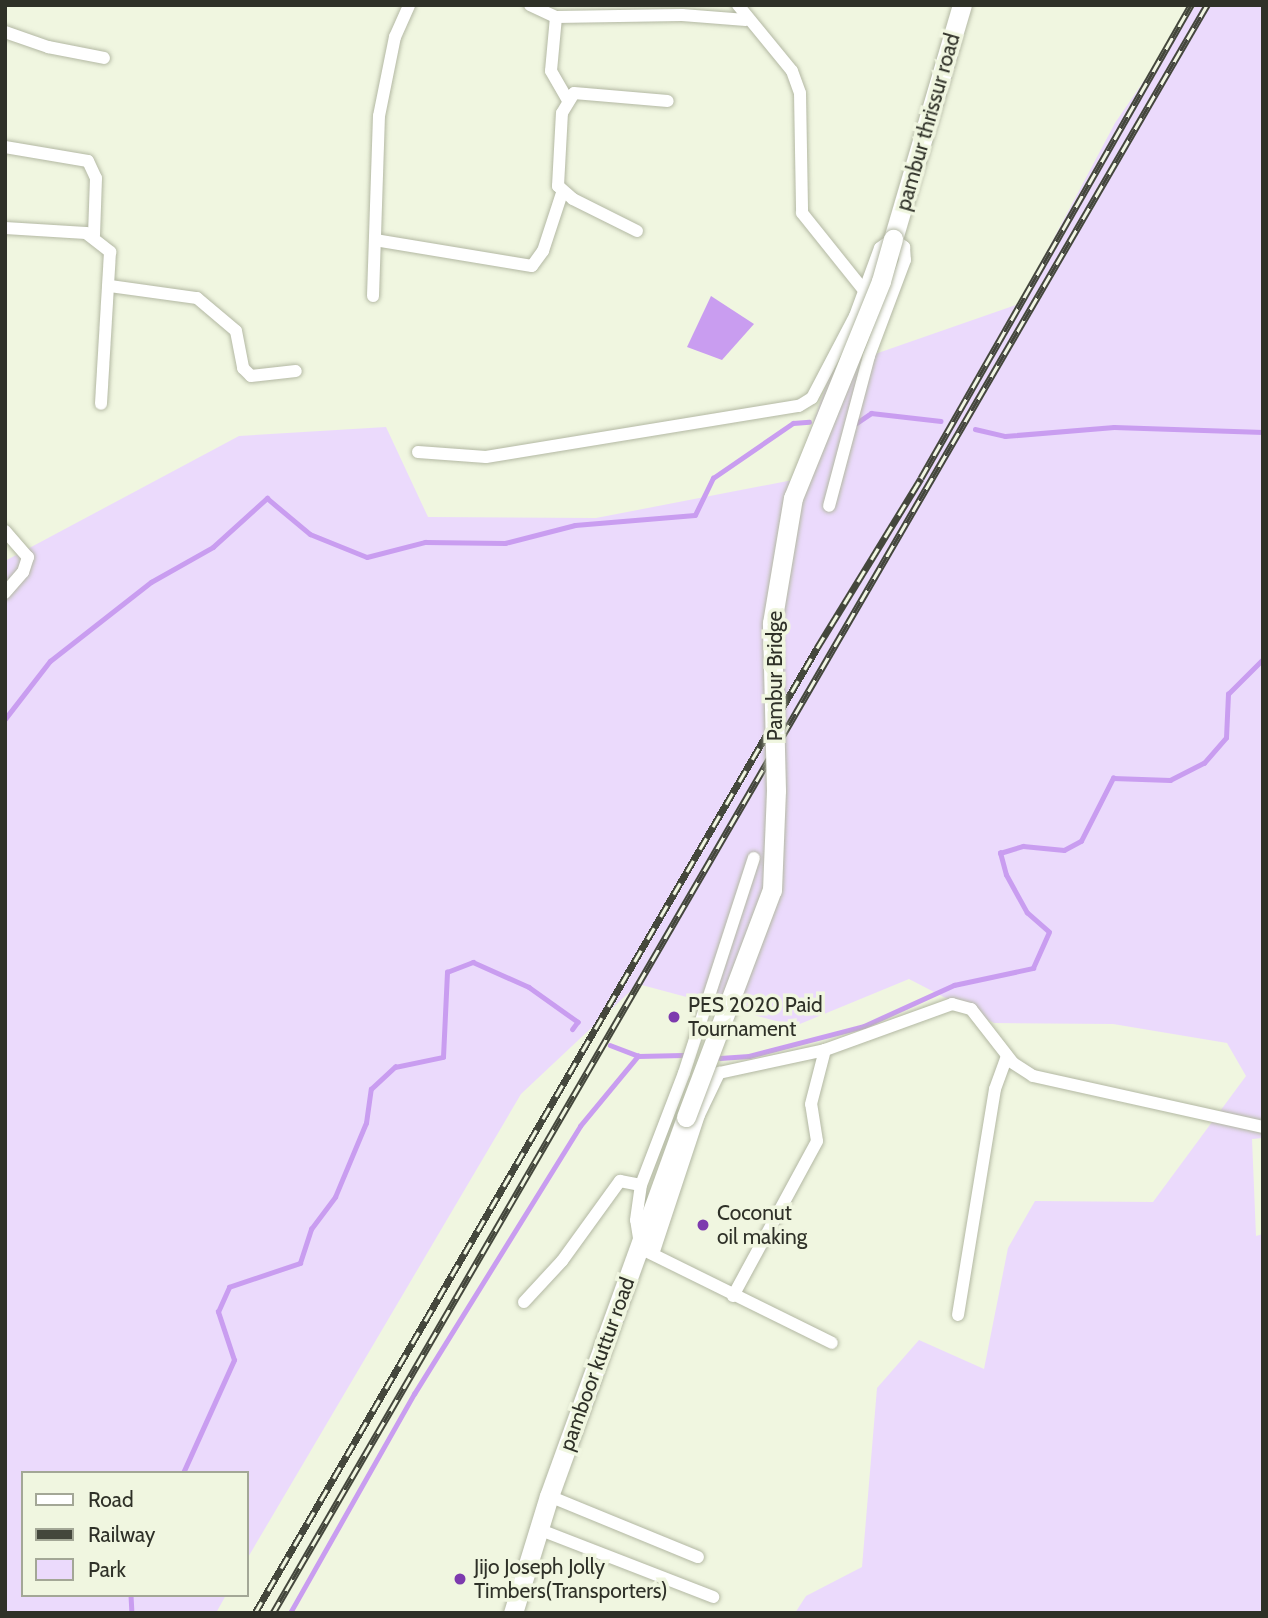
<!DOCTYPE html>
<html>
<head>
<meta charset="utf-8">
<style>
  body { margin:0 }
  #map { position:relative; width:1268px; height:1618px; overflow:hidden; background:#f0f6e0; font-family:Cabin,sans-serif }
  div>[style] { position:absolute }
  [style*='--x'] { left:calc(var(--x)*1px); top:calc(var(--y)*1px); width:calc(var(--w)*1px); rotate:calc(var(--a)*1deg) }
  .green>* { inset:0; background:#ebdafc }
  .water>* { inset:0; background:#c99df0 }
  .stream>* { height:4.5px; margin:-2.25px; padding:0 2.25px; transform-origin:2.25px; border-radius:2.25px; background:#c99df0 }
  .roads { filter:drop-shadow(0 0 2px #b3b8a3) drop-shadow(0 0 2px #b3b8a3) }
  .minor>* { height:12px; margin:-6px; padding:0 6px; transform-origin:6px; border-radius:6px; background:#fff }
  .secondary>* { height:19px; margin:-9.5px; padding:0 9.5px; transform-origin:9.5px; border-radius:9.5px; background:#fff }
  .rail>* { height:7px; margin-top:-3.5px; transform-origin:0; background:repeating-linear-gradient(90deg,#f0f6e0 0 13px,#44473c 0 26px); box-sizing:border-box; border-block:2px solid #44473c }
  .bridges { filter:drop-shadow(0 0 2px #b3b8a3) drop-shadow(0 0 2px #b3b8a3) }
  .secondary-bridge>* { height:19px; margin:-9.5px; padding:0 9.5px; transform-origin:9.5px; border-radius:9.5px; background:#fff }
  .dots>* { width:19px; height:19px; translate:-50% -50%; box-sizing:border-box; border:4px solid #f0f6e0; border-radius:50% }
  span { translate:-50% -50%; white-space:nowrap; text-align:center; line-height:1.15; -webkit-text-stroke:7px #f0f6e0; paint-order:stroke }
  .street-label { font-size:21px; color:#2f3128 }
  .poi-label { font-size:21px; color:#2f3128 }
  .left { translate:0 -50%; text-align:left }
  .frame { position:absolute; inset:0; border:7px solid #2f3128; pointer-events:none }
  .legend { position:absolute; left:21px; top:1471px; width:228px; height:126px; box-sizing:border-box; background:#f0f6e0; border:2px solid #a3a796; margin:0; padding:9px 12px; list-style:none; font-size:21px; color:#2f3128 }
  .legend li { display:flex; align-items:center; gap:14px; height:35px }
  .legend b { width:35px; border:2px solid #a3a796 }
</style>
</head>
<body>
<div id="map">
  <div class="green">
    <i style="clip-path:polygon(1196px 5px,1263px 5px,1263px 1138px,1252px 1139px,1256px 1236px,1263px 1234px,1263px 1613px,795px 1613px,806px 1596px,862px 1567px,877px 1388px,919px 1340px,984px 1369px,1008px 1248px,1035px 1201px,1153px 1202px,1246px 1076px,1227px 1043px,1113px 1024px,994px 1023px,909px 979px,795px 1026px,638px 984px,521px 1094px,247px 1559px,247px 1473px,23px 1473px,23px 1595px,226px 1595px,216px 1613px,5px 1613px,5px 561px,239px 436px,386px 427px,428px 517px,596px 518px,793px 480px,832px 369px,1019px 304px,1115px 123px)"></i>
  </div>
  <div class="water">
    <i style="clip-path:polygon(711px 296px,754px 324px,722px 360px,687px 347px)"></i>
  </div>
  <div class="stream">
    <i style="--x:852;--y:426;--w:23;--a:-34"></i>
    <i style="--x:871;--y:413;--w:70;--a:6.5"></i>
    <i style="--x:975;--y:429;--w:31;--a:13"></i>
    <i style="--x:1005;--y:436;--w:109;--a:-4.7"></i>
    <i style="--x:1114;--y:427;--w:149;--a:1.9"></i>
    <i style="--x:5;--y:719;--w:73;--a:-52.2"></i>
    <i style="--x:50;--y:661;--w:128;--a:-38"></i>
    <i style="--x:151;--y:582;--w:71;--a:-29.4"></i>
    <i style="--x:213;--y:547;--w:73;--a:-42.2"></i>
    <i style="--x:267;--y:498;--w:56;--a:39.9"></i>
    <i style="--x:310;--y:534;--w:61;--a:22"></i>
    <i style="--x:367;--y:557;--w:60;--a:-14.5"></i>
    <i style="--x:425;--y:542;--w:80;--a:0.7"></i>
    <i style="--x:505;--y:543;--w:72;--a:-14.4"></i>
    <i style="--x:575;--y:525;--w:120;--a:-4.8"></i>
    <i style="--x:695;--y:515;--w:41;--a:-64.1"></i>
    <i style="--x:713;--y:478;--w:97;--a:-34.5"></i>
    <i style="--x:793;--y:423;--w:16;--a:-4"></i>
    <i style="--x:610;--y:1045;--w:30;--a:21"></i>
    <i style="--x:638;--y:1056;--w:45;--a:-1.3"></i>
    <i style="--x:720;--y:1058;--w:29;--a:-4"></i>
    <i style="--x:749;--y:1056;--w:119;--a:-14.6"></i>
    <i style="--x:864;--y:1026;--w:99;--a:-24.5"></i>
    <i style="--x:954;--y:985;--w:81;--a:-12.1"></i>
    <i style="--x:1033;--y:968;--w:39;--a:-66"></i>
    <i style="--x:1049;--y:932;--w:29;--a:-139"></i>
    <i style="--x:1027;--y:913;--w:43;--a:-118.9"></i>
    <i style="--x:1006;--y:875;--w:23;--a:-105"></i>
    <i style="--x:1000;--y:853;--w:24;--a:-17"></i>
    <i style="--x:1023;--y:846;--w:41;--a:5.6"></i>
    <i style="--x:1064;--y:850;--w:19;--a:-28"></i>
    <i style="--x:1081;--y:841;--w:71;--a:-63.1"></i>
    <i style="--x:1113;--y:778;--w:57;--a:2"></i>
    <i style="--x:1170;--y:780;--w:38;--a:-27"></i>
    <i style="--x:1204;--y:763;--w:33;--a:-49"></i>
    <i style="--x:1226;--y:738;--w:44;--a:-87.4"></i>
    <i style="--x:1228;--y:694;--w:49;--a:-45"></i>
    <i style="--x:183;--y:1473;--w:124;--a:-65.7"></i>
    <i style="--x:234;--y:1360;--w:51;--a:-108.4"></i>
    <i style="--x:218;--y:1312;--w:27;--a:-66"></i>
    <i style="--x:229;--y:1287;--w:75;--a:-18.7"></i>
    <i style="--x:300;--y:1263;--w:36;--a:-72"></i>
    <i style="--x:311;--y:1229;--w:40;--a:-53"></i>
    <i style="--x:335;--y:1197;--w:80;--a:-67.3"></i>
    <i style="--x:366;--y:1123;--w:34;--a:-82"></i>
    <i style="--x:371;--y:1089;--w:33;--a:-43"></i>
    <i style="--x:395;--y:1067;--w:49;--a:-11.8"></i>
    <i style="--x:443;--y:1057;--w:85;--a:-87.3"></i>
    <i style="--x:447;--y:972;--w:28;--a:-21"></i>
    <i style="--x:473;--y:962;--w:61;--a:24.1"></i>
    <i style="--x:529;--y:987;--w:60;--a:35.5"></i>
    <i style="--x:578;--y:1022;--w:9;--a:126"></i>
    <i style="--x:131;--y:1595;--w:18;--a:87"></i>
    <i style="--x:290;--y:1613;--w:252;--a:-60.5"></i>
    <i style="--x:414;--y:1394;--w:315;--a:-58.2"></i>
    <i style="--x:580;--y:1126;--w:91;--a:-50.4"></i>
  </div>
  <div class="roads">
    <div class="minor">
      <i style="--x:530;--y:5;--w:29;--a:25"></i>
      <i style="--x:556;--y:17;--w:126;--a:-0.9"></i>
      <i style="--x:682;--y:15;--w:64;--a:4.5"></i>
      <i style="--x:738;--y:5;--w:85;--a:50.7"></i>
      <i style="--x:792;--y:71;--w:23;--a:70"></i>
      <i style="--x:800;--y:93;--w:120;--a:89"></i>
      <i style="--x:802;--y:213;--w:102;--a:51.3"></i>
      <i style="--x:556;--y:17;--w:54;--a:95.3"></i>
      <i style="--x:551;--y:71;--w:34;--a:60"></i>
      <i style="--x:5;--y:32;--w:46;--a:19.2"></i>
      <i style="--x:48;--y:47;--w:57;--a:11.1"></i>
      <i style="--x:5;--y:147;--w:84;--a:9.6"></i>
      <i style="--x:88;--y:161;--w:19;--a:65"></i>
      <i style="--x:96;--y:178;--w:57;--a:92"></i>
      <i style="--x:5;--y:228;--w:81;--a:3.5"></i>
      <i style="--x:86;--y:233;--w:31;--a:38"></i>
      <i style="--x:110;--y:252;--w:152;--a:93.4"></i>
      <i style="--x:637;--y:231;--w:72;--a:-153.4"></i>
      <i style="--x:573;--y:199;--w:20;--a:-139"></i>
      <i style="--x:558;--y:186;--w:73;--a:-86.9"></i>
      <i style="--x:562;--y:113;--w:23;--a:-59"></i>
      <i style="--x:574;--y:93;--w:94;--a:4.9"></i>
      <i style="--x:375;--y:240;--w:159;--a:9.4"></i>
      <i style="--x:532;--y:266;--w:19;--a:-54"></i>
      <i style="--x:543;--y:251;--w:61;--a:-71.9"></i>
      <i style="--x:110;--y:286;--w:88;--a:7.9"></i>
      <i style="--x:197;--y:298;--w:51;--a:40.2"></i>
      <i style="--x:236;--y:331;--w:38;--a:79"></i>
      <i style="--x:243;--y:368;--w:11;--a:45"></i>
      <i style="--x:251;--y:376;--w:45;--a:-6.3"></i>
      <i style="--x:373;--y:296;--w:180;--a:-88.1"></i>
      <i style="--x:379;--y:116;--w:81;--a:-78.6"></i>
      <i style="--x:395;--y:37;--w:35;--a:-66"></i>
      <i style="--x:418;--y:452;--w:68;--a:4.2"></i>
      <i style="--x:486;--y:457;--w:317;--a:-9.3"></i>
      <i style="--x:799;--y:406;--w:15;--a:-32"></i>
      <i style="--x:812;--y:398;--w:93;--a:-62.3"></i>
      <i style="--x:855;--y:316;--w:72;--a:-69.8"></i>
      <i style="--x:880;--y:248;--w:16;--a:-35"></i>
      <i style="--x:893;--y:239;--w:14;--a:36"></i>
      <i style="--x:904;--y:247;--w:13;--a:86"></i>
      <i style="--x:905;--y:260;--w:103;--a:110.6"></i>
      <i style="--x:869;--y:356;--w:155;--a:104.9"></i>
      <i style="--x:5;--y:531;--w:35;--a:49"></i>
      <i style="--x:28;--y:557;--w:16;--a:108"></i>
      <i style="--x:23;--y:572;--w:28;--a:131"></i>
      <i style="--x:639;--y:1238;--w:18;--a:-99"></i>
      <i style="--x:636;--y:1220;--w:35;--a:-82"></i>
      <i style="--x:641;--y:1185;--w:120;--a:-69"></i>
      <i style="--x:684;--y:1073;--w:226;--a:-72"></i>
      <i style="--x:648;--y:1252;--w:205;--a:26.3"></i>
      <i style="--x:653;--y:1254;--w:146;--a:-71.7"></i>
      <i style="--x:699;--y:1115;--w:47;--a:-64.5"></i>
      <i style="--x:719;--y:1073;--w:108;--a:-12.2"></i>
      <i style="--x:825;--y:1050;--w:135;--a:-19.9"></i>
      <i style="--x:952;--y:1004;--w:20;--a:15"></i>
      <i style="--x:971;--y:1009;--w:68;--a:52.1"></i>
      <i style="--x:1013;--y:1063;--w:24;--a:33"></i>
      <i style="--x:1033;--y:1076;--w:236;--a:12.5"></i>
      <i style="--x:733;--y:1296;--w:176;--a:-61.5"></i>
      <i style="--x:817;--y:1141;--w:37;--a:-99"></i>
      <i style="--x:811;--y:1104;--w:56;--a:-75.5"></i>
      <i style="--x:524;--y:1302;--w:56;--a:-47.2"></i>
      <i style="--x:562;--y:1261;--w:99;--a:-54.1"></i>
      <i style="--x:620;--y:1181;--w:21;--a:11"></i>
      <i style="--x:958;--y:1315;--w:229;--a:-80.7"></i>
      <i style="--x:995;--y:1089;--w:35;--a:-70"></i>
      <i style="--x:549;--y:1496;--w:161;--a:22.3"></i>
      <i style="--x:538;--y:1529;--w:188;--a:21.2"></i>
    </div>
    <div class="secondary">
      <i style="--x:893;--y:239;--w:244;--a:-73.6"></i>
      <i style="--x:513;--y:1613;--w:122;--a:-72.9"></i>
      <i style="--x:549;--y:1496;--w:403;--a:-70.1"></i>
    </div>
  </div>
  <div class="rail">
    <i style="--x:255;--y:1613;--w:1117;--a:-59.78"></i>
    <i style="--x:817;--y:648;--w:199;--a:-58.5"></i>
    <i style="--x:921;--y:478;--w:545;--a:-60.28"></i>
    <i style="--x:273;--y:1613;--w:1860;--a:-59.85"></i>
  </div>
  <div class="bridges">
    <div class="secondary-bridge">
      <i style="--x:686;--y:1117;--w:243;--a:-69.3"></i>
      <i style="--x:772;--y:890;--w:100;--a:-87.7"></i>
      <i style="--x:776;--y:790;--w:167;--a:-91.4"></i>
      <i style="--x:772;--y:623;--w:127;--a:-80.5"></i>
      <i style="--x:793;--y:498;--w:234;--a:-67.9"></i>
      <i style="--x:881;--y:281;--w:44;--a:-74.1"></i>
    </div>
  </div>
  <div class="dots">
    <i style="left:674px;top:1017px;background:#7d3aae"></i>
    <i style="left:703px;top:1225px;background:#7d3aae"></i>
    <i style="left:460px;top:1579px;background:#7d3aae"></i>
  </div>
  <div class="street-label">
    <span style="left:928px;top:122px;rotate:-74deg">pambur thrissur road</span>
    <span style="left:775px;top:676px;rotate:-90deg">Pambur Bridge</span>
    <span style="left:597px;top:1364px;rotate:-70deg">pamboor kuttur road</span>
  </div>
  <div class="poi-label">
    <span class="left" style="left:688px;top:1017px">PES 2020 Paid<br>Tournament</span>
    <span class="left" style="left:717px;top:1225px">Coconut<br>oil making</span>
    <span class="left" style="left:474px;top:1579px">Jijo Joseph Jolly<br>Timbers(Transporters)</span>
  </div>
  <div class="frame"></div>
  <ul class="legend">
  <li><b style="height:9px;background:#fff"></b>Road</li>
  <li><b style="height:9px;background:#44473c"></b>Railway</li>
  <li><b style="height:19px;background:#ebdafc"></b>Park</li>
  </ul>
</div>
</body>
</html>
